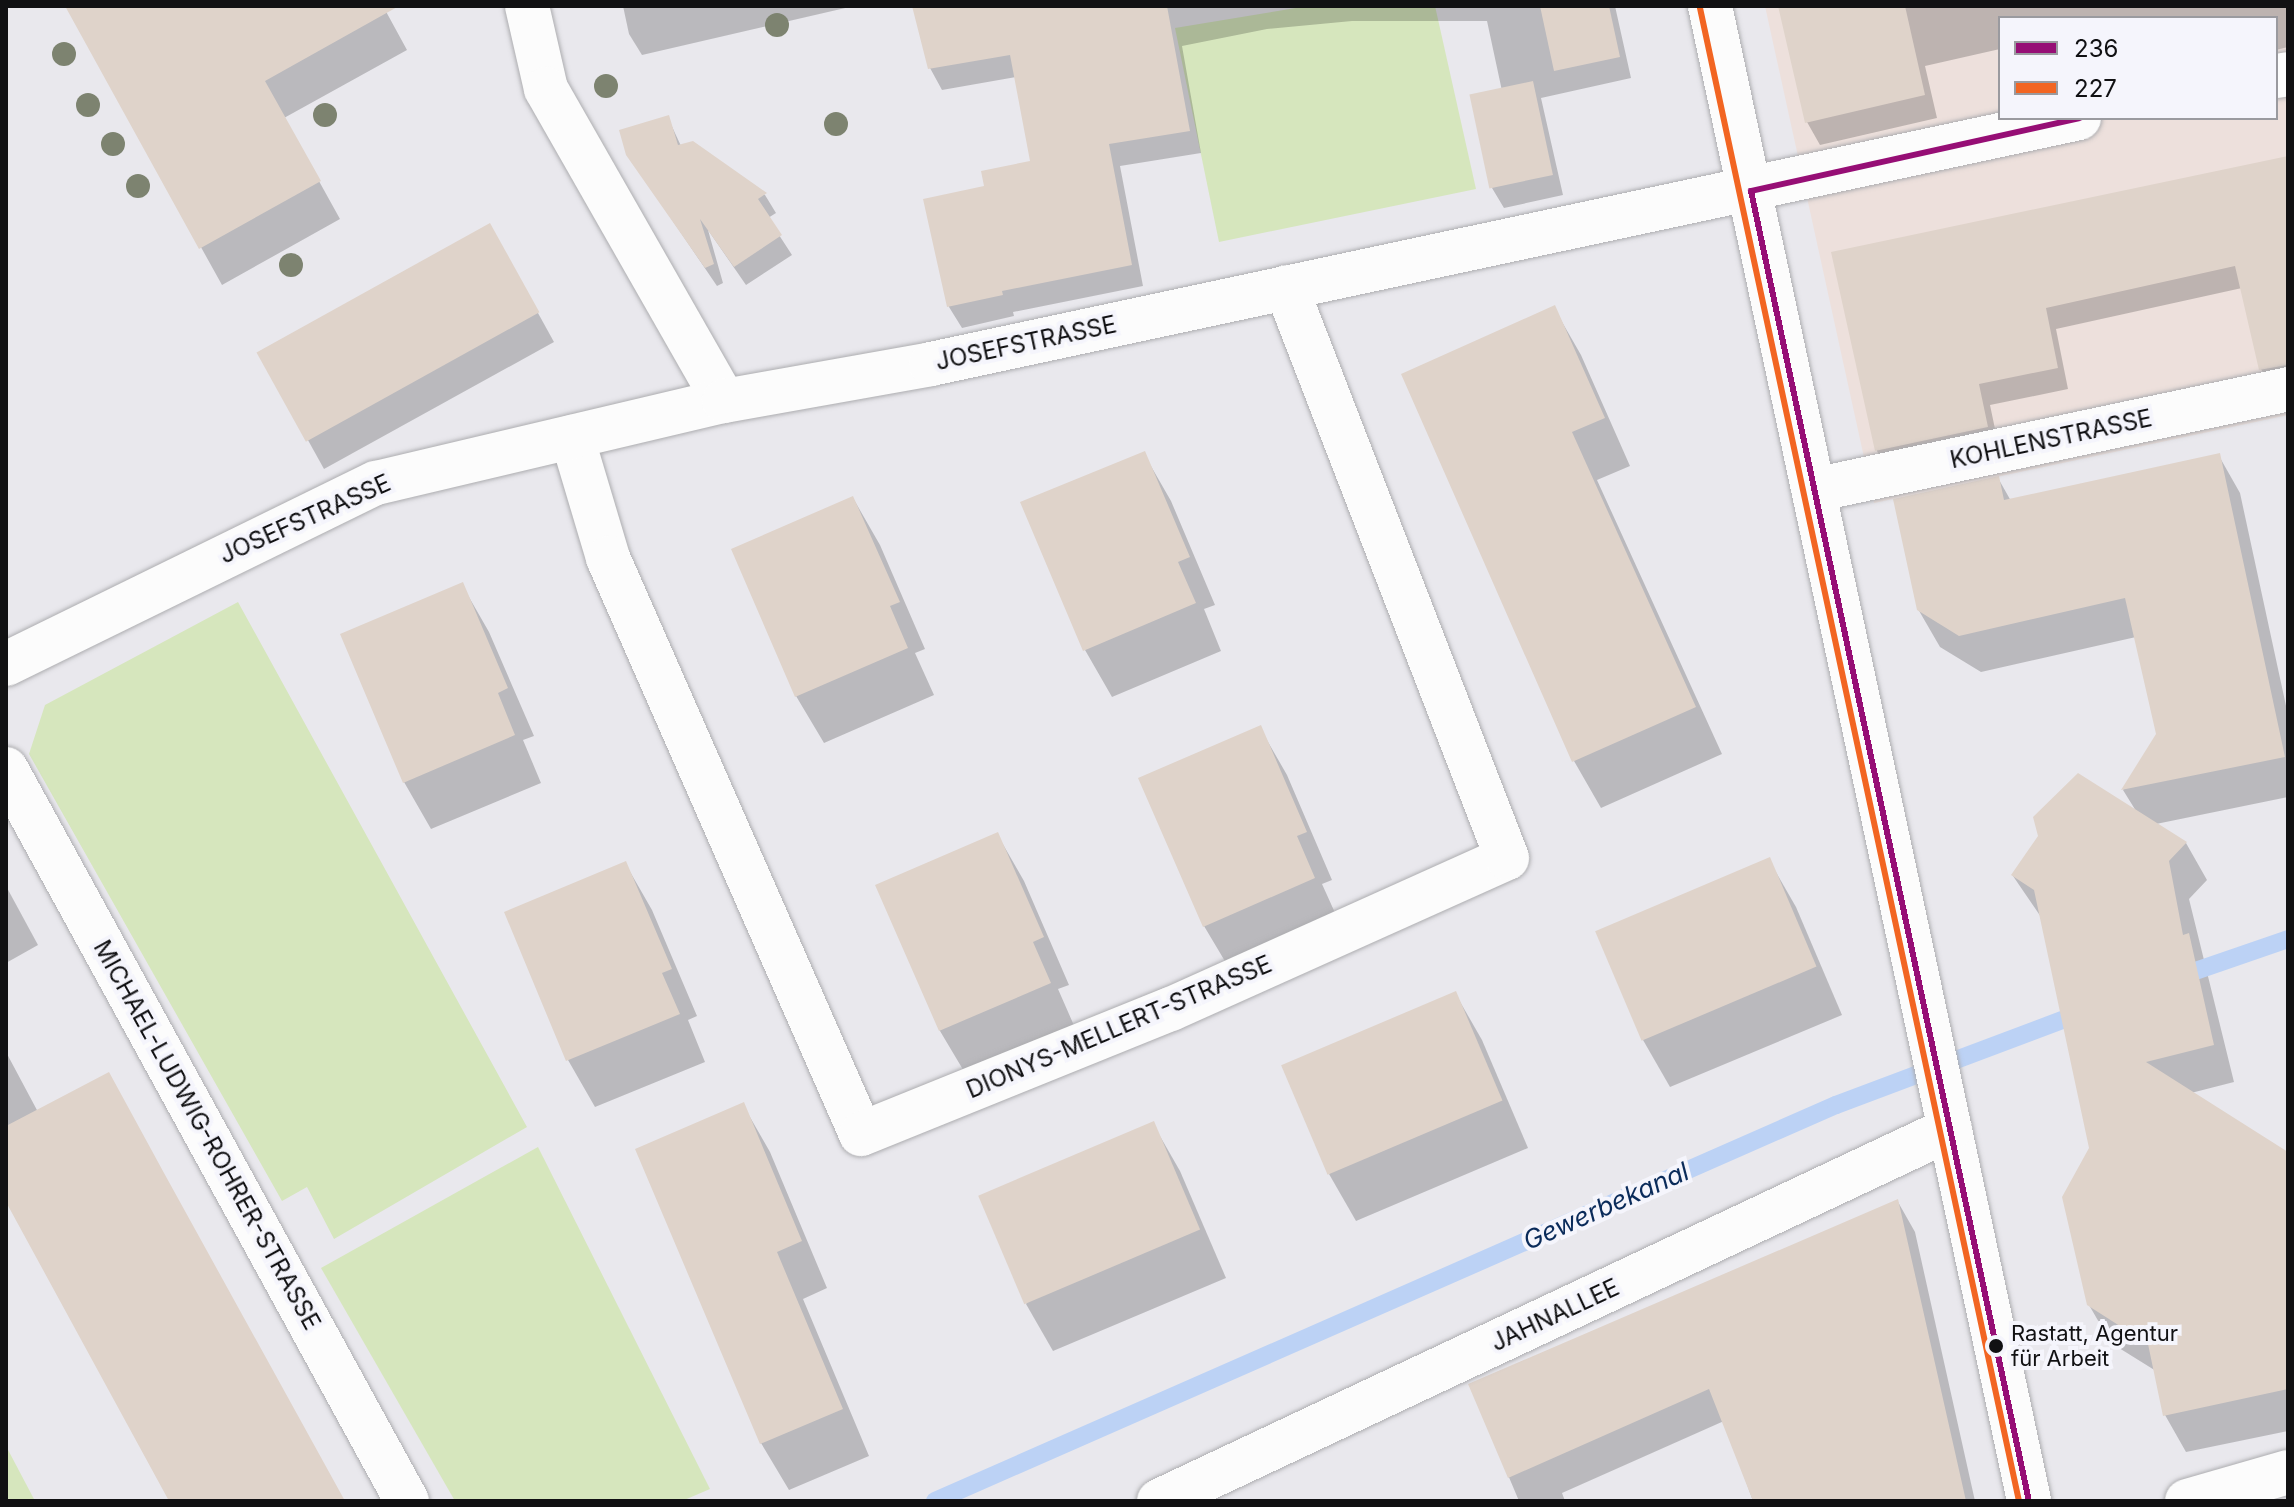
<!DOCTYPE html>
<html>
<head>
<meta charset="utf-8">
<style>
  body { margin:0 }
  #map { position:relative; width:2294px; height:1507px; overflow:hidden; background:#e9e8ed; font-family:Inter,sans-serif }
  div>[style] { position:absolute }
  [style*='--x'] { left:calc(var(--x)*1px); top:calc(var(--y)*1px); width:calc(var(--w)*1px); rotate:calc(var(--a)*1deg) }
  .commercial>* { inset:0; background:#ede0dc }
  .green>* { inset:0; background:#d6e6bd }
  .shadow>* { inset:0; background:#0003 }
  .stream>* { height:18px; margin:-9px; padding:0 9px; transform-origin:9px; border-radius:9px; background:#bcd2f5 }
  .building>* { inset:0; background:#dfd3ca; transform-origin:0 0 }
  .roads { filter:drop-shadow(0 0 2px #adadb0) drop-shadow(0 0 2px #adadb0) }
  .minor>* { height:44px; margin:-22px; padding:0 22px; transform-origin:22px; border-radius:22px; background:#fcfcfc }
  .bus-1>* { height:6px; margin:-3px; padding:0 3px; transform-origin:3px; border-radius:3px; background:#960e75 }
  .bus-2>* { height:6px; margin:-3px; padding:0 3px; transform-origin:3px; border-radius:3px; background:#f26522 }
  .trees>* { width:24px; height:24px; margin:-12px; border-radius:50%; background:#7d8370 }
  .dots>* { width:22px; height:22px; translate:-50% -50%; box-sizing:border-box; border:4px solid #f5f5fc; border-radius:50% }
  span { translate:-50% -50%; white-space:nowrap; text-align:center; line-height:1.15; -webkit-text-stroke:8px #f5f5fc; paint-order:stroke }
  .bus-label { font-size:22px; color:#111113 }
  .left { translate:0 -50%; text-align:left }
  .street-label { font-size:24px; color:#111113 }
  .water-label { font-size:26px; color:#0a2b5a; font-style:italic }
  .frame { position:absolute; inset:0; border:8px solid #111113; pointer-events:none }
  .legend { position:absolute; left:1998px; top:16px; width:280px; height:104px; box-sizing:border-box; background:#f5f5fc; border:2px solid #9a9a9f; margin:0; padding:10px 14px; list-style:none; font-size:24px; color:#111113 }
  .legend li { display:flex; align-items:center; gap:16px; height:40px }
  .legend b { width:40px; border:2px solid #9a9a9f }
</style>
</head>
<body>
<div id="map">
  <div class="commercial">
    <i style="clip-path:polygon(evenodd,1765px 6px,2288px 6px,2288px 415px,1874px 503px,1765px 6px,2000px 18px,2276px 18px,2276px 118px,2000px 118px,2000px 18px)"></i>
  </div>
  <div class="green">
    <i style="clip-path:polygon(1308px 6px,1435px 6px,1476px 189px,1219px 242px,1175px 28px)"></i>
    <i style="clip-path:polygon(238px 602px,527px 1127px,334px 1239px,307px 1187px,282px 1201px,29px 754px,45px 705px)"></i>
    <i style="clip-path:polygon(538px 1147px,710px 1489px,682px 1501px,455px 1501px,321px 1268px)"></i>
    <i style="clip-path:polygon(6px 1446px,35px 1501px,6px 1501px)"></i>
  </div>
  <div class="shadow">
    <i style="clip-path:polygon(67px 6px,383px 6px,407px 50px,284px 118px,340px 219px,222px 285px)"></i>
    <i style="clip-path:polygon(623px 6px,854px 6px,642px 55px,629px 34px)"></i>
    <i style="clip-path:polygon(914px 6px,1615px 6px,1631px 78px,1541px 98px,1563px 195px,1504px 208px,1492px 188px,1502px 91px,1487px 21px,1352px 21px,1267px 29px,1182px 46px,1201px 153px,1120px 166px,1143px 286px,1013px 312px,1014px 316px,962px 328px,949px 307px,925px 200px,986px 187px,1032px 162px,1016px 77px,942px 90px,930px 68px)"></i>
    <i style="clip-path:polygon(1780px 6px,2288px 6px,2288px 47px,2276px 50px,2276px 18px,2000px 18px,2000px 49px,1925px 66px,1937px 118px,1820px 145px,1807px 122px)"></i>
    <i style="clip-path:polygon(668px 118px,681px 146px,693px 143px,765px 195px,776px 213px,768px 218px,792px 255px,746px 285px,708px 230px,723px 283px,717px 286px,628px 155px)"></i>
    <i style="clip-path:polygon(2288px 158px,2288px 387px,2273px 390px,2261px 369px,2242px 288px,2056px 329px,2068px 389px,1990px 405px,1999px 448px,1889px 472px,1877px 451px,1834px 253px)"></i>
    <i style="clip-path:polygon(506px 255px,554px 342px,324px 469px,259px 352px)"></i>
    <i style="clip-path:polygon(1554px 308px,1581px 355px,1630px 466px,1597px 480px,1722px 754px,1601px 808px,1574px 761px,1404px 375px)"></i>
    <i style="clip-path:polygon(1144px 454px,1171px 501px,1215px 605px,1204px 609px,1221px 651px,1112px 697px,1085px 650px)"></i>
    <i style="clip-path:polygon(2219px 456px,2240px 493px,2288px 715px,2288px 797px,2156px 824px,2186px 843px,2207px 880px,2189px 899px,2234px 1082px,2191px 1093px,2288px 1154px,2288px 1431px,2186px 1452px,2165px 1415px,2156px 1371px,2111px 1343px,2089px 1305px,2091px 1149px,2041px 917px,2013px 876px,2136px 811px,2123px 790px,2158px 735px,2136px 637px,1981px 672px,1940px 647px,1918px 609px,1998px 478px,2011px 501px)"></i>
    <i style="clip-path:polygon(853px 498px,880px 545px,925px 649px,915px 653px,934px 695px,824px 743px,796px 696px)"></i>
    <i style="clip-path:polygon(462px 585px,489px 632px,534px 736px,523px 740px,541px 783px,431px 829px,404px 782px)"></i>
    <i style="clip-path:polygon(1260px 728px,1287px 775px,1332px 880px,1322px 884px,1341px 926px,1232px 973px,1204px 926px)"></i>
    <i style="clip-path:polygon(997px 834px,1024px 881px,1069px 985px,1058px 989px,1076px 1030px,968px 1078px,940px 1031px,878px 886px)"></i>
    <i style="clip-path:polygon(1769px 860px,1796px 907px,1842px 1015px,1670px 1087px,1643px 1040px,1598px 933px)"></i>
    <i style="clip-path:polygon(625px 863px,652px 910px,697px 1016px,688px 1020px,705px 1062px,595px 1107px,568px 1060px)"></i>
    <i style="clip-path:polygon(6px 886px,38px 945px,6px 963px)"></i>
    <i style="clip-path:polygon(1455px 993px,1482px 1040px,1528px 1148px,1356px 1221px,1329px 1174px)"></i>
    <i style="clip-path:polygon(6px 1052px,38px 1112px,344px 1501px,171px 1501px,6px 1197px)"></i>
    <i style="clip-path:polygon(743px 1105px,770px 1152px,827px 1288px,803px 1299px,869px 1456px,789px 1490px,761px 1443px)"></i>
    <i style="clip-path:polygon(1153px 1124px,1180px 1171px,1226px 1278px,1053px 1351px,1026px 1304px)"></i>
    <i style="clip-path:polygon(1898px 1202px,1915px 1232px,1975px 1501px,1753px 1501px,1724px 1421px,1562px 1493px,1565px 1501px,1519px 1501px,1470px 1385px)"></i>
  </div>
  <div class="stream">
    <i style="--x:2175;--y:978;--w:120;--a:-19"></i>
    <i style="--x:935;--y:1501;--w:984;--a:-23.73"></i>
    <i style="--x:1836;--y:1105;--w:265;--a:-20.6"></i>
  </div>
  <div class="building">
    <i style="clip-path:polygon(65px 6px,399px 6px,265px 81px,321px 181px,199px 249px)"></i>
    <i style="clip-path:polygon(912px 6px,1167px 6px,1190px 131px,1109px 144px,1132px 265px,1002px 291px,1003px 295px,947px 307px,923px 199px,984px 186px,981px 171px,1030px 161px,1010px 55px,928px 69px)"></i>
    <i style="clip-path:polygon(1540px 6px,1609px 6px,1620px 57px,1554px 71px)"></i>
    <i style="clip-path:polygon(1778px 6px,1905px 6px,1925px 95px,1805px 123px)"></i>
    <i style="left:1533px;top:81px;width:96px;height:65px;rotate:78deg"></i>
    <i style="clip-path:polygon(669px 115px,678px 145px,693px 141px,767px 193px,758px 199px,782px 235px,734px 267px,700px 219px,714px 264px,705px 268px,626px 155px,619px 130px)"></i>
    <i style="clip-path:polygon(2288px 156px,2288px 365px,2259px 370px,2235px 266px,2046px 308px,2058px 368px,1979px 384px,1988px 427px,1875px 451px,1831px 252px)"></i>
    <i style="left:490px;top:223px;width:102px;height:267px;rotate:61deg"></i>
    <i style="clip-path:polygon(1555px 305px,1605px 418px,1572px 432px,1696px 707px,1572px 762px,1401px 374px)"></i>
    <i style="clip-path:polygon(1145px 451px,1190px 557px,1178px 562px,1196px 603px,1083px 651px,1020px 502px)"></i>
    <i style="clip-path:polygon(2220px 453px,2285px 757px,2121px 790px,2156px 734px,2125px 598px,1959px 636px,1917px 610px,1893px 499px,1999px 476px,2004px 500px)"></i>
    <i style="clip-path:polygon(853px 496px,900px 602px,890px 606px,908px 648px,795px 697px,731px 549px)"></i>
    <i style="clip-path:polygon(463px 582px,508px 688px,498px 693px,515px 735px,403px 783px,340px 634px)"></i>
    <i style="clip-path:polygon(1261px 725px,1307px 832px,1297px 836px,1315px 878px,1203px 927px,1138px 778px)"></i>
    <i style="clip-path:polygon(2078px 773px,2187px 842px,2169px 861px,2183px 935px,2189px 933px,2214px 1045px,2146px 1062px,2288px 1152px,2288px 1389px,2163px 1416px,2148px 1344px,2087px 1305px,2062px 1197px,2089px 1148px,2034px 890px,2011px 875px,2038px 836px,2033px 817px)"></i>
    <i style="clip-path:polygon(998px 832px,1044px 937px,1033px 942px,1051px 983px,939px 1031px,875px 885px)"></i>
    <i style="left:1770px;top:857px;width:119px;height:190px;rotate:67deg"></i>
    <i style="clip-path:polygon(626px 861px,672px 969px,662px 973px,680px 1014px,566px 1061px,504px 912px)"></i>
    <i style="left:1456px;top:991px;width:119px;height:190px;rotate:67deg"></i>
    <i style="clip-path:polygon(109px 1072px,164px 1173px,345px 1501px,169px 1501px,6px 1202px,6px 1126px)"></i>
    <i style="clip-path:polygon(744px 1102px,802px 1241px,777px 1252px,843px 1409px,760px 1444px,635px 1149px)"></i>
    <i style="left:1154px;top:1121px;width:118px;height:191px;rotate:67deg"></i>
    <i style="clip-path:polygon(1898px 1199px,1966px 1501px,1753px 1501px,1709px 1389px,1508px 1478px,1468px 1384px)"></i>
  </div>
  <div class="roads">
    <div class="minor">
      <i style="--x:527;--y:6;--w:85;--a:77.1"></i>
      <i style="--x:546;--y:89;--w:359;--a:60.3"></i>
      <i style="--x:1710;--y:6;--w:1529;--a:77.95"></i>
      <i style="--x:2276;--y:76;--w:12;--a:-9"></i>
      <i style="--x:572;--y:437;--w:126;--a:73.4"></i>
      <i style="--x:608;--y:558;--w:629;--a:66.29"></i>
      <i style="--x:861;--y:1134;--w:334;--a:-22"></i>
      <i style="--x:1171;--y:1009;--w:368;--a:-24.2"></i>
      <i style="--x:1507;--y:858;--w:612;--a:-111.16"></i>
      <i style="--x:1814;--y:490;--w:485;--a:-12"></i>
      <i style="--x:6;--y:664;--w:412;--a:-26.1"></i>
      <i style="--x:376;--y:483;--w:358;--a:-13.3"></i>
      <i style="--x:724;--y:401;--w:210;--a:-10.1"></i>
      <i style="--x:931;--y:364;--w:1174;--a:-12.09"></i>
      <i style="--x:6;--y:769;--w:835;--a:61.29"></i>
      <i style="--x:1159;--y:1501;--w:874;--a:-25.19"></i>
      <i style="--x:2187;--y:1501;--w:105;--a:-16"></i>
    </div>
  </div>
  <div class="bus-1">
    <i style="--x:1751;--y:191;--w:1339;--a:78.02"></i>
    <i style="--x:1751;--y:191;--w:336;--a:-12.5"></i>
  </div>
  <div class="bus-2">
    <i style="--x:1700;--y:8;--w:1527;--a:77.94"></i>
  </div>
  <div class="trees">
    <i style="left:777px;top:25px"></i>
    <i style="left:64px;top:54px"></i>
    <i style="left:606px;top:86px"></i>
    <i style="left:88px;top:105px"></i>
    <i style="left:325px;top:115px"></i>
    <i style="left:836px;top:124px"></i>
    <i style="left:113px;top:144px"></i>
    <i style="left:138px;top:186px"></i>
    <i style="left:291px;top:265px"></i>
  </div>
  <div class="dots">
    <i style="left:1996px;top:1346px;background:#111113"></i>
  </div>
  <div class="bus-label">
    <span class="left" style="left:2011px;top:1346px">Rastatt, Agentur<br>für Arbeit</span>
  </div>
  <div class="street-label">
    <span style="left:1026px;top:343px;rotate:-12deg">JOSEFSTRASSE</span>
    <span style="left:2051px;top:439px;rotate:-12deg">KOHLENSTRASSE</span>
    <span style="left:305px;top:519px;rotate:-24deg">JOSEFSTRASSE</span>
    <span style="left:1119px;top:1027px;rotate:-23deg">DIONYS-MELLERT-STRASSE</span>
    <span style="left:207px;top:1135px;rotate:61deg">MICHAEL-LUDWIG-ROHRER-STRASSE</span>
    <span style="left:1555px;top:1315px;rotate:-25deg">JAHNALLEE</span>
  </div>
  <div class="water-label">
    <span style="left:1606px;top:1206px;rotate:-24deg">Gewerbekanal</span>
  </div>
  <div class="frame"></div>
  <ul class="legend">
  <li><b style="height:10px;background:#960e75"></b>236</li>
  <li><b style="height:10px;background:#f26522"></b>227</li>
  </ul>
</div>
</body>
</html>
